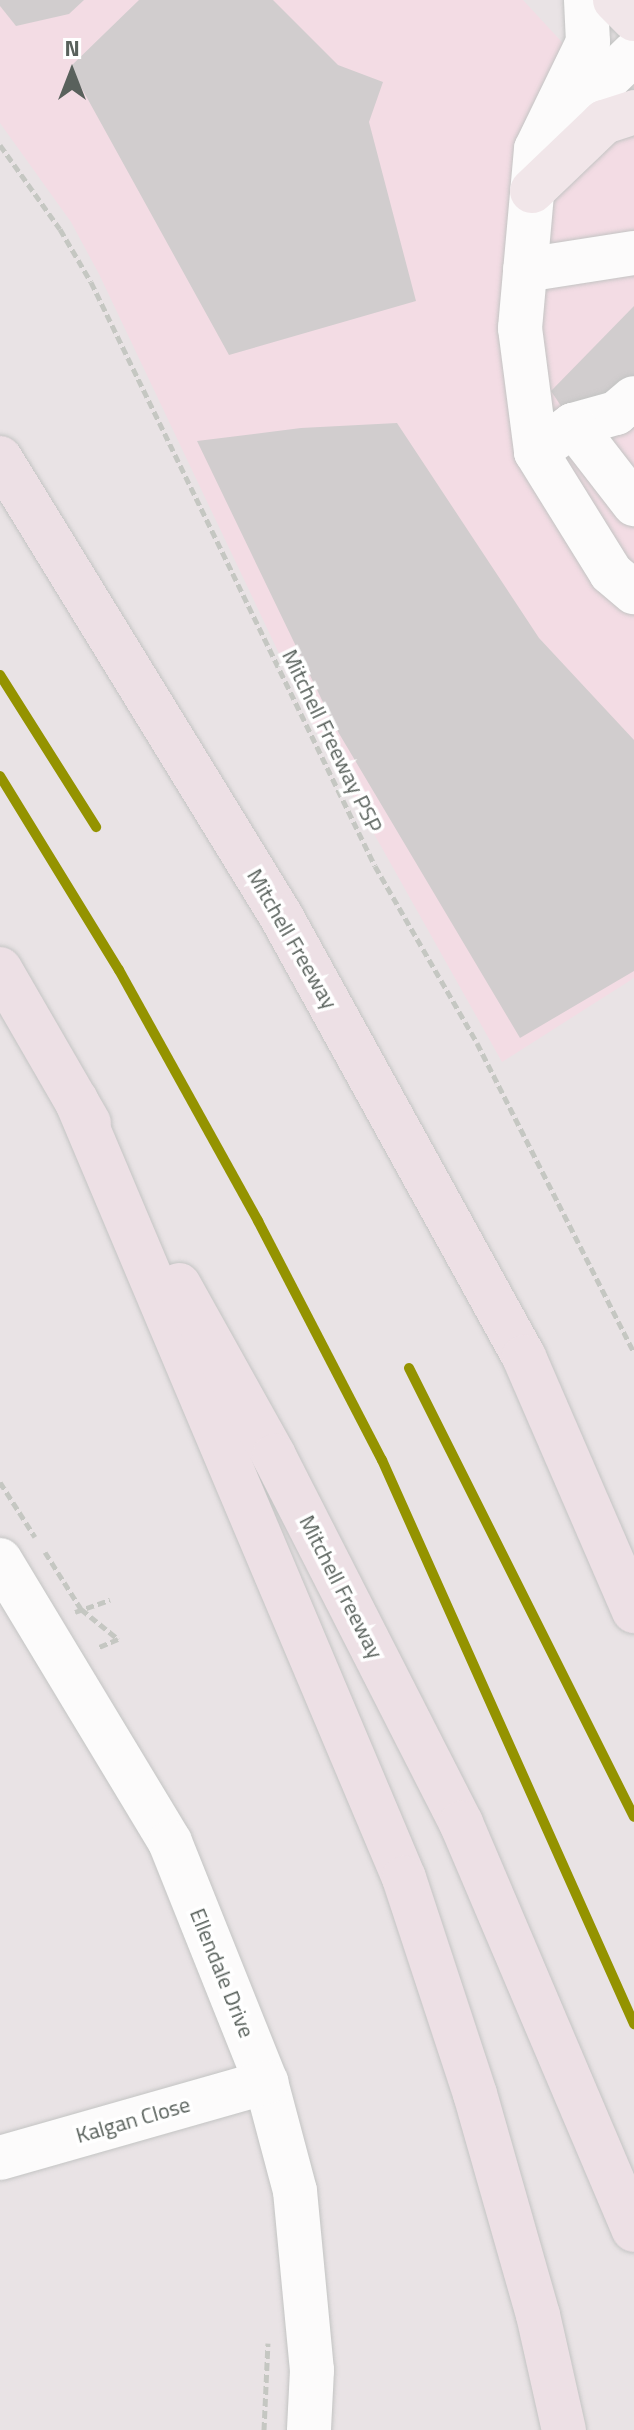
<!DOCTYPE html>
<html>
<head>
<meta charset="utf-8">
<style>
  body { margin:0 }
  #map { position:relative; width:634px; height:2430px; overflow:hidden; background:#e9e3e5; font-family:"Titillium Web",sans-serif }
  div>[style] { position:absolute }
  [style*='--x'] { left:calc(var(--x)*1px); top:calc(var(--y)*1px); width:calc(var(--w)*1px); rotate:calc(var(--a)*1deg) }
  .commercial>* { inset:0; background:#f3dce4 }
  .building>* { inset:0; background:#d1cdce }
  .path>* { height:5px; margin-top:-2.5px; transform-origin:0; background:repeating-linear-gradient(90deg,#c5c7c2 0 8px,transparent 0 12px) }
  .roads { filter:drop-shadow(0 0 2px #c3c4c3) drop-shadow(0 0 2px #c3c4c3) }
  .minor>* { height:44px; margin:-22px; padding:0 22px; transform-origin:22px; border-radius:22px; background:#fcfbfb }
  .major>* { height:44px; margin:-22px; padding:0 22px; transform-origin:22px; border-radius:22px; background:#f1e6e9 }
  .highway>* { height:44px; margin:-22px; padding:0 22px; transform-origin:22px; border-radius:22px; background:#ede0e5 }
  .rail-1>* { height:10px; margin:-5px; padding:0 5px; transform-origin:5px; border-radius:5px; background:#949300 }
  span { translate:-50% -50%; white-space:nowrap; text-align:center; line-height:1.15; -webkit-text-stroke:7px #fff; paint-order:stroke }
  .street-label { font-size:22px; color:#59615c }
  .north { position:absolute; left:32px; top:32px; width:80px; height:80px; -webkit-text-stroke:6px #fff; paint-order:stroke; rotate:0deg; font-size:22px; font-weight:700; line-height:32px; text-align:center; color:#59615c }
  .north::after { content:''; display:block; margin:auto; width:28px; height:36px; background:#59615c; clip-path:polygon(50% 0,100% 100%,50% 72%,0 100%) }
</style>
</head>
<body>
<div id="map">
  <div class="commercial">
    <i style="clip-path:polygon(0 0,523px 0,634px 120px,634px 978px,502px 1062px,313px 725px,99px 274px,71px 222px,0 123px)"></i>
  </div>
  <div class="building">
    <i style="clip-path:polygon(0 0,84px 0,69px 14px,16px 26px,0 6px)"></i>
    <i style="clip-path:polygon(139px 0,273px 0,338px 65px,383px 82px,369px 122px,416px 301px,229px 355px,70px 67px)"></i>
    <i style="clip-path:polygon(634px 306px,634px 381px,581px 436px,551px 391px)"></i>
    <i style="clip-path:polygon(397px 423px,539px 638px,634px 740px,634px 971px,520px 1038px,334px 725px,197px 441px,301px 428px)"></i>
  </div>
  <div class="path">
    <i style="--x:0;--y:145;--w:103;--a:54.5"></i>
    <i style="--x:60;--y:229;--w:61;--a:59.7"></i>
    <i style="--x:91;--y:282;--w:649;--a:64.07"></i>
    <i style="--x:375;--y:866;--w:204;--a:60"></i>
    <i style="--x:477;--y:1043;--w:347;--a:63.1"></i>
    <i style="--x:0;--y:1482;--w:65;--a:57.5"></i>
    <i style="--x:45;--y:1552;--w:67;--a:57.7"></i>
    <i style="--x:81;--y:1609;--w:48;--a:39"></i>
    <i style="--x:118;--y:1639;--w:23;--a:157"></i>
    <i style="--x:75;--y:1612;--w:37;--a:-19"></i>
    <i style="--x:264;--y:2430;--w:87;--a:-87.4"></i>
  </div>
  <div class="roads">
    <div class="minor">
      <i style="--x:586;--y:0;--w:42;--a:87.3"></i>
      <i style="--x:588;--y:42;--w:119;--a:115.9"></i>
      <i style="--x:536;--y:149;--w:180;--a:95.1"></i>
      <i style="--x:520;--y:328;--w:125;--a:82.6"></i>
      <i style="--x:536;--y:452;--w:142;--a:58.2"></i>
      <i style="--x:611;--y:573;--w:30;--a:40"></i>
      <i style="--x:560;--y:125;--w:103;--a:-44.2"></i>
      <i style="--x:525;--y:270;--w:110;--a:-8.9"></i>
      <i style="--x:573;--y:425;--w:45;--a:-15.6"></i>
      <i style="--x:616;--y:413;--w:23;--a:-40"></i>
      <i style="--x:536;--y:452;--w:46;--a:-36.1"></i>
      <i style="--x:573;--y:425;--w:100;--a:52.3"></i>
      <i style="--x:0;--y:1560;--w:329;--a:58.9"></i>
      <i style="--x:170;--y:1842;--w:258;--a:68.2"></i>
      <i style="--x:266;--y:2082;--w:113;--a:75.1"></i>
      <i style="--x:295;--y:2191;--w:180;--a:84.6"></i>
      <i style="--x:312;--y:2370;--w:60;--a:92.9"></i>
      <i style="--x:0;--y:2158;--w:277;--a:-15.9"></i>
    </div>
    <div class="major">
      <i style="--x:615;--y:0;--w:27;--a:45"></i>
      <i style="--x:532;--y:191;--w:100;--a:-43.8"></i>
      <i style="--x:604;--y:122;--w:32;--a:-18"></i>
    </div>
    <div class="highway">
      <i style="--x:0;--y:458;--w:537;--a:58.47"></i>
      <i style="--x:281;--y:916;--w:504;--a:61.14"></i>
      <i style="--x:524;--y:1357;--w:277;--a:66.6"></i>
      <i style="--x:0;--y:969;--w:178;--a:60"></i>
      <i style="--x:76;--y:1100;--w:844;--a:67.14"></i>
      <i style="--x:404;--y:1878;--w:227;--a:71.8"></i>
      <i style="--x:475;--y:2094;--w:230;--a:74.1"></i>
      <i style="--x:538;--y:2315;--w:118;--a:77.3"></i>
      <i style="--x:179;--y:1285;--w:196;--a:60.9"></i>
      <i style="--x:274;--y:1456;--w:412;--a:63"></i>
      <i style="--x:461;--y:1823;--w:442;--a:67"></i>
    </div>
  </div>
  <div class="rail-1">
    <i style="--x:0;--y:675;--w:180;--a:57.7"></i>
    <i style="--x:0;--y:776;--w:228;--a:58.5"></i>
    <i style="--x:119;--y:970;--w:287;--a:61"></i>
    <i style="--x:258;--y:1221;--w:269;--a:62.6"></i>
    <i style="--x:382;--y:1460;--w:618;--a:65.92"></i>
    <i style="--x:409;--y:1368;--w:502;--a:63.38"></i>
  </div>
  <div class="street-label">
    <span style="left:332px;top:741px;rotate:64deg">Mitchell Freeway PSP</span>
    <span style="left:292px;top:939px;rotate:60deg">Mitchell Freeway</span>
    <span style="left:341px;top:1587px;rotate:63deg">Mitchell Freeway</span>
    <span style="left:222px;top:1973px;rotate:68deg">Ellendale Drive</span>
    <span style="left:133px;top:2120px;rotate:-16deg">Kalgan Close</span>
  </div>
  <div class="north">N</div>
</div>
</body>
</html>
